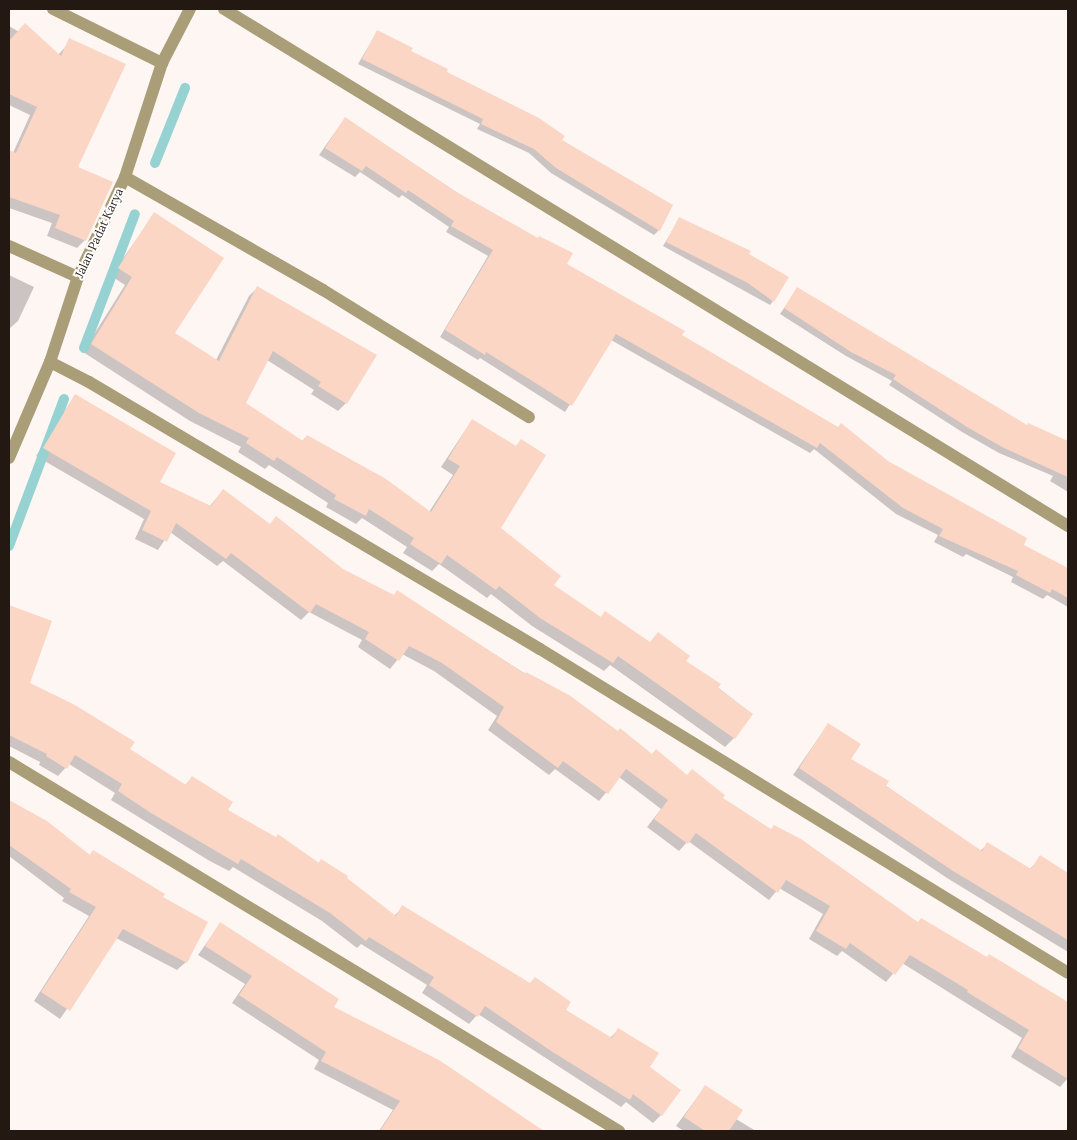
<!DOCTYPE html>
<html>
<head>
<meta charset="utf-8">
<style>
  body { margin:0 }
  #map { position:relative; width:1077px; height:1140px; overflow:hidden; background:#fef6f3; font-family:Lora,serif }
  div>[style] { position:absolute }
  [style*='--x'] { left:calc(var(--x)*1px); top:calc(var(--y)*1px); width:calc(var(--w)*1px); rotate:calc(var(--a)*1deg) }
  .shadow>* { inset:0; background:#0003 }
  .stream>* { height:10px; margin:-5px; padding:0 5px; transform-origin:5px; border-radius:5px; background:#96d2d1 }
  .building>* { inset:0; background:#fcd6c5 }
  .minor>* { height:12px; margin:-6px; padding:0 6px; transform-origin:6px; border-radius:6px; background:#aa9e78 }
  span { translate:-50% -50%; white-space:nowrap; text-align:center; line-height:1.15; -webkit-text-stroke:4px #fff; paint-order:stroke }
  .street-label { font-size:12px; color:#241812 }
  .frame { position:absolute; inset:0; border:10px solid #241812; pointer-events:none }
</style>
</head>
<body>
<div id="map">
  <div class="shadow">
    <i style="clip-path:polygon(9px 26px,58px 55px,67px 45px,85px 240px,77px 248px,47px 236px,52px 223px,9px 208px,9px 151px,13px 153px,30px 115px,9px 105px)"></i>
    <i style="clip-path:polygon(377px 32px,560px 141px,659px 230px,654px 235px,551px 173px,529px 153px,477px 129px,480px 124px,358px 64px)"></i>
    <i style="clip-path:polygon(345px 118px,566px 265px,1022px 545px,1068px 570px,1068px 607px,1047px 595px,1043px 599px,1011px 582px,1013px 577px,966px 554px,963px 557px,934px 542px,938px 535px,896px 514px,814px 449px,810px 453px,611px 340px,565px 412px,480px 358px,478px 360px,440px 337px,488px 256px,446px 232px,449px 227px,402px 195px,399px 198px,360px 172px,355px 177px,319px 155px)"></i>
    <i style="clip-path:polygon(154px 214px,173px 333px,216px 360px,249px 296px,257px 288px,346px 403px,338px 411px,311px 394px,314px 390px,267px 360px,244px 404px,302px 441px,307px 436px,429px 512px,453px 475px,441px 467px,472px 420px,515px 447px,521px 441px,499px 529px,552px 586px,600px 618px,605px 612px,649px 643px,684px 661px,752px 714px,734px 738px,725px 747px,610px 665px,604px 671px,532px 626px,491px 594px,487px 598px,439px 564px,432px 571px,403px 553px,407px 547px,362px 518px,356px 524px,326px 507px,328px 503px,269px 465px,265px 469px,238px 452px,241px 447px,190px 421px,83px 352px,125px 285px,111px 276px)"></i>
    <i style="clip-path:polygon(679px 219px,748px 255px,773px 301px,770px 305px,663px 246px)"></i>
    <i style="clip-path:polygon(9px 275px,34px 287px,18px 321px,10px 328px)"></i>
    <i style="clip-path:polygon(797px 289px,1068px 452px,1068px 492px,1050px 481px,1053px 476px,999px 453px,962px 432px,889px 385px,892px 381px,846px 356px,780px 314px)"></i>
    <i style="clip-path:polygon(75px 395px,158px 482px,210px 506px,223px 490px,269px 525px,343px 570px,393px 596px,397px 592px,918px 924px,986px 958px,989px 956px,1068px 1006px,1068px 1078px,1060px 1087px,1011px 1057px,1022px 1038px,902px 963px,886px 982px,842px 951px,837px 956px,809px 939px,823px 914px,779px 888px,769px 900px,688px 841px,679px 851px,647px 827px,661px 809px,619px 777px,599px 801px,555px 769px,549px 775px,488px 730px,497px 716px,434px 671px,402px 654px,390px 669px,358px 647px,362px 640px,309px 612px,301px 620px,223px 561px,217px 566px,170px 532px,158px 550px,135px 539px,144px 519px,36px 456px)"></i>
    <i style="clip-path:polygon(9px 606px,51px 621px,28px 684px,185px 785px,192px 778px,226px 811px,318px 864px,321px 860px,394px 916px,403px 907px,610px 1038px,618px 1030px,648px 1067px,661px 1115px,653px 1123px,626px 1102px,621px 1107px,478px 1014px,469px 1024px,422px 993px,427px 985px,361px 944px,357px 948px,322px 921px,233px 867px,229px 871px,208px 860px,111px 800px,115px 793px,69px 764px,58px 776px,39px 765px,40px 762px,9px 746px)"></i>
    <i style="clip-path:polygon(828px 724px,849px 760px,980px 851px,988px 844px,1030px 869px,1041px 857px,1068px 874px,1068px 952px,947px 878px,793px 775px)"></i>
    <i style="clip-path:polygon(9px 801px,46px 822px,89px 856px,93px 852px,161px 898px,186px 962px,177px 970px,116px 938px,60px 1019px,34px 1001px,89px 916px,62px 901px,64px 898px,9px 856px)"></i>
    <i style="clip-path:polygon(220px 924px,332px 1008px,438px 1061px,542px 1131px,379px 1131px,393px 1110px,314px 1069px,319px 1060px,232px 1003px,245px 984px,198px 955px)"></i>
    <i style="clip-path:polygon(705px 1087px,736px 1119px,756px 1131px,684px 1131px,676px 1126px)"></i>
  </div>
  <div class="stream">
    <i style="--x:155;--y:163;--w:81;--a:-68.2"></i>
    <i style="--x:84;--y:348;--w:143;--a:-69.2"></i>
    <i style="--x:9;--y:546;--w:157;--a:-69.5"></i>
  </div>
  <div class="building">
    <i style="clip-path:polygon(25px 23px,61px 56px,69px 38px,126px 64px,78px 167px,113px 182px,86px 241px,55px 228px,60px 215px,9px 197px,9px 150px,16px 153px,37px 107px,9px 94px,9px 41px)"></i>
    <i style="clip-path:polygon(377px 30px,413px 48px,411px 51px,448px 69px,447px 72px,539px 118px,565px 136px,562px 140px,673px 205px,660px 231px,556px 168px,534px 149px,481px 124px,483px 119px,362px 59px)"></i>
    <i style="clip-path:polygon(345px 117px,453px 190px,538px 238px,539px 236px,573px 253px,567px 264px,685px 331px,682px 335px,838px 427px,841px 423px,888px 461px,1027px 538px,1024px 545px,1068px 568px,1068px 598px,1052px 589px,1050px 593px,1016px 575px,1018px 571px,939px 536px,943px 529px,903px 508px,820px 443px,817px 448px,616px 334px,572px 406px,486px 352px,485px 355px,445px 330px,493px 250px,451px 226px,454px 221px,408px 190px,406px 193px,366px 166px,362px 171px,325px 148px)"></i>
    <i style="clip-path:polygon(154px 212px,224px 258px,175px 333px,219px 361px,257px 286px,377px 355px,347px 404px,318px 386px,321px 382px,273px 351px,246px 403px,303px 441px,307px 435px,386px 479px,431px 512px,460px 466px,448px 459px,472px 419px,516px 446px,521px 439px,546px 455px,501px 528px,561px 576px,554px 585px,601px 617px,605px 611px,650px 642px,658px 632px,690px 656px,686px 661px,721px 684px,718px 688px,753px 714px,735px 739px,618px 656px,613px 663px,540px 618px,499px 586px,496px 590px,447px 555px,441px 564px,410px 544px,414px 538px,369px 509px,366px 516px,334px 499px,336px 495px,277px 457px,274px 461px,246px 443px,249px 438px,199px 413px,91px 344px,132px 277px,118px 268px)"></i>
    <i style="clip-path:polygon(679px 217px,751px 251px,749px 254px,789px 277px,774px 302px,748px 283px,666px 242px)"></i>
    <i style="clip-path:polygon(797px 287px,1027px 425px,1028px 423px,1068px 441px,1068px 477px,1004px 448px,967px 427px,893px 379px,896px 375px,851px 352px,784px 308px)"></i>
    <i style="clip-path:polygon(75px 394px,176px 453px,160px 482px,211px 506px,223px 489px,270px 524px,276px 516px,343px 569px,394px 595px,397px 590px,525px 674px,526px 672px,569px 695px,618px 731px,620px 728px,652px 754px,656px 749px,687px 775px,692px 769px,725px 795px,723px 798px,771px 829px,774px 825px,801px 839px,918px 922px,921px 918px,987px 957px,989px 954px,1068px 1002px,1068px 1079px,1018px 1048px,1029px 1030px,967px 992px,968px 990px,910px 955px,895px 975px,850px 943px,846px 949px,816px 931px,830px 906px,786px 880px,778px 893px,696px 833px,688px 844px,654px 819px,668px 800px,626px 769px,608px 794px,563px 761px,558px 768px,496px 722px,504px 707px,442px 663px,409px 646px,399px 661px,365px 639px,369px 632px,316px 604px,310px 613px,231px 553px,226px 559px,176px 523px,167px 542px,142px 530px,151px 511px,43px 448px)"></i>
    <i style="clip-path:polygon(9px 605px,52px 621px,30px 683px,75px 705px,135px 742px,130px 749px,186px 785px,192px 776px,233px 802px,228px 810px,276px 837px,278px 834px,319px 863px,321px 859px,348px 876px,347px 878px,396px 916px,402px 905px,530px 983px,535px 977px,571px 1002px,566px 1010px,612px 1038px,618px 1028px,659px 1053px,650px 1067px,681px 1090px,662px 1116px,633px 1094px,630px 1100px,551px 1051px,485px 1006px,478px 1017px,429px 985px,434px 977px,369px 937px,366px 941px,330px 913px,241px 859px,238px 864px,151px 813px,118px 791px,122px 784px,75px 755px,67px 769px,46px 756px,47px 754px,9px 735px)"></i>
    <i style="clip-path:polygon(828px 723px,861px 744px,851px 759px,889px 781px,886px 786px,982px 851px,987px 842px,1031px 869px,1040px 855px,1068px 873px,1068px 940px,953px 871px,799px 768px)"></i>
    <i style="clip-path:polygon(9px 800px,47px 821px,90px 855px,93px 850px,165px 894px,163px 897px,208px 922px,187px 963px,123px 929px,70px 1011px,41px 992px,96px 907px,69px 892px,71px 889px,9px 845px)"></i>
    <i style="clip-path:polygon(220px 922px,339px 999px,334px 1007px,439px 1060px,544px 1131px,380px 1131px,400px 1101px,321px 1061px,326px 1052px,239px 995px,252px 976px,205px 946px)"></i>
    <i style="clip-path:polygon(705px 1085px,743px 1110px,729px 1131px,705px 1131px,684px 1117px)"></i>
  </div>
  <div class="minor">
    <i style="--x:53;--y:9;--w:122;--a:26.4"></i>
    <i style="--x:224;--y:9;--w:990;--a:31.49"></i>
    <i style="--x:125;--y:177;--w:228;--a:29.7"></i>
    <i style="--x:323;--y:290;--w:242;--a:31.7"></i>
    <i style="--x:9;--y:246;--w:76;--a:24.2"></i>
    <i style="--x:50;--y:362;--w:44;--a:27.1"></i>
    <i style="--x:89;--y:382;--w:524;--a:30.63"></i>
    <i style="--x:540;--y:649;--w:619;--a:31.53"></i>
    <i style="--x:9;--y:458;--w:104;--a:-66.9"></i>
    <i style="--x:50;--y:362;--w:89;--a:-71.8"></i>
    <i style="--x:78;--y:277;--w:110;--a:-64.8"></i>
    <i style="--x:125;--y:177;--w:120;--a:-72"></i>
    <i style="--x:162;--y:63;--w:61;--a:-62.6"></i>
    <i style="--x:9;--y:762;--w:713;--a:31.17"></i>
  </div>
  <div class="street-label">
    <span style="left:99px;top:233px;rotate:-65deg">Jalan Padat Karya</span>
  </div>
  <div class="frame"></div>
</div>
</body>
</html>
